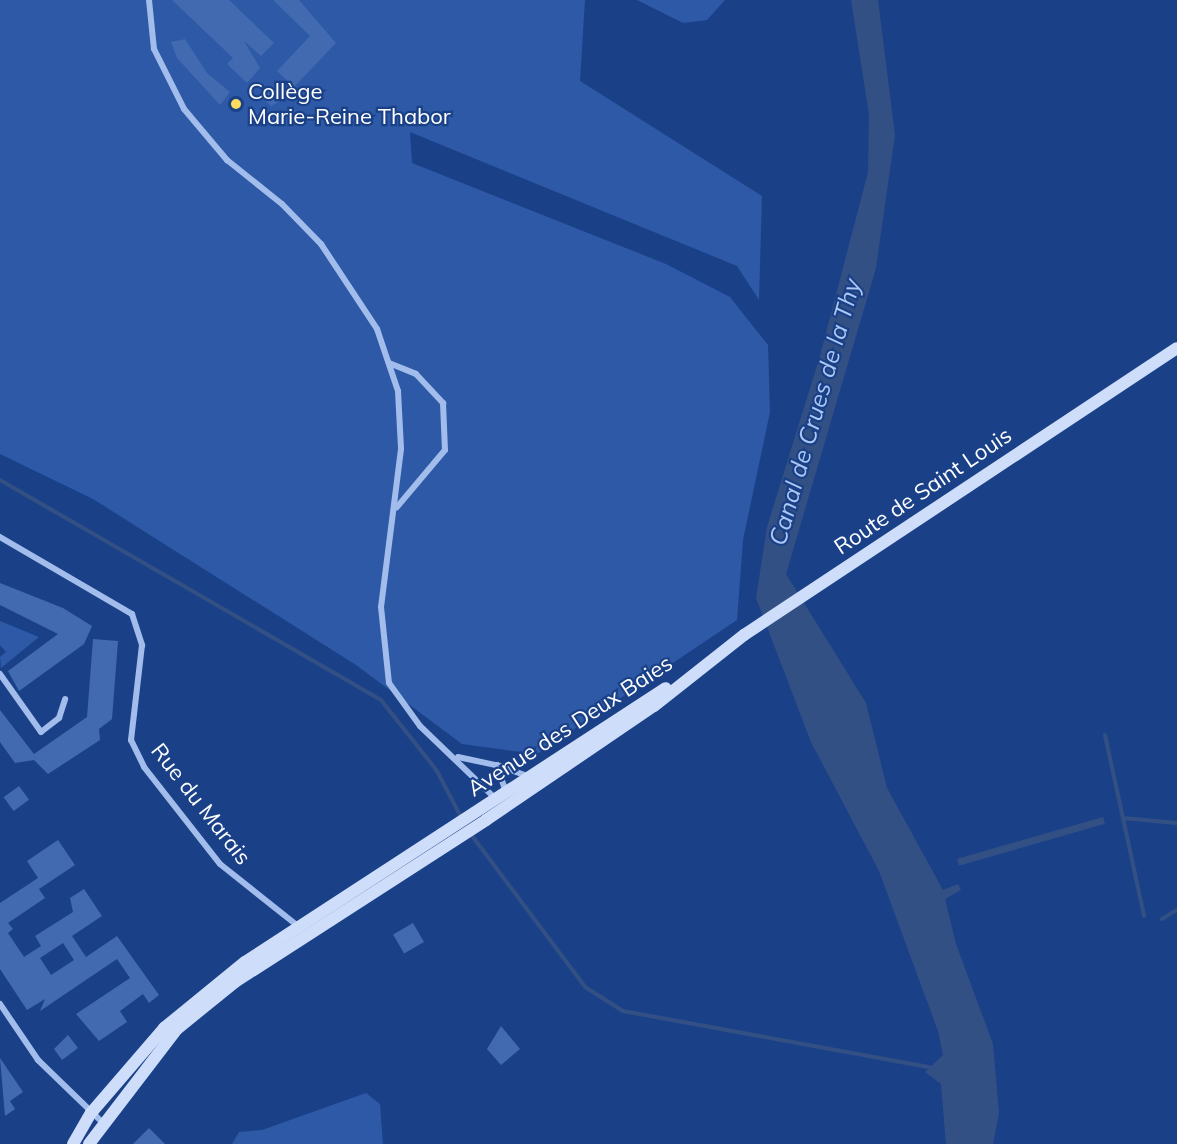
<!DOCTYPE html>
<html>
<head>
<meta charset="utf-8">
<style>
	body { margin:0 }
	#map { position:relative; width:1177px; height:1144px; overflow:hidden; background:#1a4188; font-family:Mulish,sans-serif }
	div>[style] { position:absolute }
	.green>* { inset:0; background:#2d59a6 }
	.water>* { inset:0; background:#335084; transform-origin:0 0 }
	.stream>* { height:4px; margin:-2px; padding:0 2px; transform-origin:2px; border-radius:2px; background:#335084 }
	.building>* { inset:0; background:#426ab1; transform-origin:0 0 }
	.minor>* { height:6px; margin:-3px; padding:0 3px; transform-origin:3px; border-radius:3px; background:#a2bdec }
	.secondary>* { height:12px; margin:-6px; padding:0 6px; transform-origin:6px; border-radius:6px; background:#ceddf9 }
	.dots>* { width:16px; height:16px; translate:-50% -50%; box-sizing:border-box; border:3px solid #1a4188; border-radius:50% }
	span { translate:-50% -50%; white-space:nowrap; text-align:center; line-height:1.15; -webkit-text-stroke:4.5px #1a4188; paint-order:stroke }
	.poi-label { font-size:22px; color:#fff }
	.left { translate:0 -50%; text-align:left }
	.street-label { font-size:22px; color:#fff }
	.water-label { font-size:24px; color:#adc8f4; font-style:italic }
</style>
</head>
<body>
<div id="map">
	<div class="green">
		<div style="clip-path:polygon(0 0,585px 0,580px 81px,762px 196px,759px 300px,737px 266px,410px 132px,412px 163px,666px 264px,730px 297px,768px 345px,770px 412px,743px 540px,737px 620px,537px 754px,462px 744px,356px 665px,93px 499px,0 454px)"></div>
		<div style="clip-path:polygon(637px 0,725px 0,707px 20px,683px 23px)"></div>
		<div style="clip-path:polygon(0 621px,39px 637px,1px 668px,0 657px,6px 652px,0 645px)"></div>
		<div style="clip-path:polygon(366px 1093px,380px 1104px,383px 1144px,232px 1144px,239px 1132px,262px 1130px)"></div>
	</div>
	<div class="water">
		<div style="clip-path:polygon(851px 0,878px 0,895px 135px,876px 268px,786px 574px,866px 703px,887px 788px,943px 890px,958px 884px,961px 890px,945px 899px,956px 944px,993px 1044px,999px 1113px,993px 1144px,946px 1144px,941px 1084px,925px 1072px,943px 1055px,938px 1031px,879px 871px,811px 742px,756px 598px,767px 527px,820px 356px,868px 172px,869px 114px)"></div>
		<div style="left:1103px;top:817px;width:7px;height:152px;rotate:74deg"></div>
	</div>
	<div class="stream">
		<div style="left:0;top:480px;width:440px;rotate:30deg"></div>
		<div style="left:381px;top:700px;width:90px;rotate:51.7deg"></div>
		<div style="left:437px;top:771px;width:54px;rotate:62.5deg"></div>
		<div style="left:1105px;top:735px;width:185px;rotate:77.8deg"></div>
		<div style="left:1123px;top:818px;width:54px;rotate:5.3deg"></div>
		<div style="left:470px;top:833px;width:192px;rotate:53.2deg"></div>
		<div style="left:585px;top:987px;width:45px;rotate:32.3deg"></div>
		<div style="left:623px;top:1011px;width:316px;rotate:10.4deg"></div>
		<div style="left:1162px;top:919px;width:17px;rotate:-31deg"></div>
	</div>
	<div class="building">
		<div style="clip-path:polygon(172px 0,229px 0,274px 43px,261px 56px,244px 41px,260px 68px,247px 83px,227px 64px,233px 58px)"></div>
		<div style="clip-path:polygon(273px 0,299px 0,336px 43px,294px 87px,277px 71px,310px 36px)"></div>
		<div style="clip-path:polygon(185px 39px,207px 73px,230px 92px,220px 105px,177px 58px,171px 42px)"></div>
		<div style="clip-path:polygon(273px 90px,280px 101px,271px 106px,261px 97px)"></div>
		<div style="clip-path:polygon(0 583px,63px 608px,92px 626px,84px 644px,19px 691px,8px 671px,58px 634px,0 605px)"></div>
		<div style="clip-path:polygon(93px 639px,118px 641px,112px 719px,99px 729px,100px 740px,48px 774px,34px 760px,15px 763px,0 742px,0 710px,34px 754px,87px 717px)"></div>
		<div style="left:19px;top:786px;width:17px;height:19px;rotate:54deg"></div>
		<div style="clip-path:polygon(evenodd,58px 840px,75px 865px,39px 889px,45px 898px,8px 923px,13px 929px,8px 933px,24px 957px,41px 946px,35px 936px,73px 912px,70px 898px,84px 889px,102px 916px,72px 936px,86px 957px,117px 936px,159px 995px,149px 1003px,143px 994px,120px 1011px,127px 1022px,99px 1041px,76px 1014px,130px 978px,117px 959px,40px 1011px,45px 999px,27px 1010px,0 969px,0 903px,38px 878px,27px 861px,58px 840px,63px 943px,74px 960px,51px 975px,40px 958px,63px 943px)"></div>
		<div style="left:413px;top:923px;width:22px;height:23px;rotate:60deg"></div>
		<div style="clip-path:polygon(501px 1026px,520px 1049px,501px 1065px,487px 1049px)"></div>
		<div style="clip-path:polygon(68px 1035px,78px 1048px,62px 1060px,54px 1049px)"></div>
		<div style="clip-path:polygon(0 1058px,23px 1092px,10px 1101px,15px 1109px,5px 1116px)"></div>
		<div style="clip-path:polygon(149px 1128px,165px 1144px,133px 1144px)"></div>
	</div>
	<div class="minor">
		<div style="left:149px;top:0;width:49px;rotate:84.2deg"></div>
		<div style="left:154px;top:49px;width:67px;rotate:63.4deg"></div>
		<div style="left:184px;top:109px;width:67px;rotate:49.9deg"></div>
		<div style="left:227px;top:160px;width:70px;rotate:38.7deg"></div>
		<div style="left:282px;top:204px;width:56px;rotate:45.7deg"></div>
		<div style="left:321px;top:244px;width:102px;rotate:56.6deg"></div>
		<div style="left:377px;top:329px;width:65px;rotate:71.3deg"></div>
		<div style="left:398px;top:391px;width:58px;rotate:87deg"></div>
		<div style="left:401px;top:449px;width:159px;rotate:97.2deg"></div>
		<div style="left:381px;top:607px;width:76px;rotate:84deg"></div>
		<div style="left:389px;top:683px;width:53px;rotate:54.2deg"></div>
		<div style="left:420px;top:726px;width:107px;rotate:43.9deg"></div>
		<div style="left:389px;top:363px;width:29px;rotate:22deg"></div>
		<div style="left:416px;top:374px;width:40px;rotate:47deg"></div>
		<div style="left:443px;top:403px;width:47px;rotate:87.6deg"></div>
		<div style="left:445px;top:450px;width:75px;rotate:130.1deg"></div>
		<div style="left:0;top:537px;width:153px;rotate:30.3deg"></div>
		<div style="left:132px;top:614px;width:33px;rotate:72deg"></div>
		<div style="left:142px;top:645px;width:96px;rotate:96.6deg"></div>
		<div style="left:131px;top:740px;width:30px;rotate:64deg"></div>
		<div style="left:144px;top:767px;width:123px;rotate:51.9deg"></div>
		<div style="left:220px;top:864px;width:100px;rotate:38.5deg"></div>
		<div style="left:0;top:674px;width:71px;rotate:54.7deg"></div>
		<div style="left:41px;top:732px;width:23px;rotate:-38deg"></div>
		<div style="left:59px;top:718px;width:20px;rotate:-72deg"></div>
		<div style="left:458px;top:757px;width:40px;rotate:12deg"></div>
		<div style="left:497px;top:765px;width:28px;rotate:72deg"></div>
		<div style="left:497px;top:765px;width:33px;rotate:20deg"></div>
		<div style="left:0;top:1004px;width:68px;rotate:55.8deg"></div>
		<div style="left:38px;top:1060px;width:89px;rotate:44.1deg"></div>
	</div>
	<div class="secondary">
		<div style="left:73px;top:1144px;width:36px;rotate:-60deg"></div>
		<div style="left:91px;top:1113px;width:112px;rotate:-49.3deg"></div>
		<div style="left:164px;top:1028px;width:104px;rotate:-39.2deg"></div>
		<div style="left:245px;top:962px;width:502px;rotate:-33.06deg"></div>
		<div style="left:89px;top:1144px;width:145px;rotate:-52.6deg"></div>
		<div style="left:177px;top:1029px;width:75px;rotate:-39deg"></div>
		<div style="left:235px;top:982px;width:299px;rotate:-32.8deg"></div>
		<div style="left:486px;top:820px;width:203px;rotate:-34.2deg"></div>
		<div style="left:654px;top:706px;width:115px;rotate:-38.3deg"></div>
		<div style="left:744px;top:635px;width:519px;rotate:-33.54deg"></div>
	</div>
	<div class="dots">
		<div style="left:236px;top:104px;background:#ffdd5e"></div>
	</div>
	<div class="poi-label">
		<span class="left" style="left:248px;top:104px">Collège<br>Marie-Reine Thabor</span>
	</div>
	<div class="street-label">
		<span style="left:923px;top:491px;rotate:-34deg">Route de Saint Louis</span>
		<span style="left:570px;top:726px;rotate:-33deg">Avenue des Deux Baies</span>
		<span style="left:201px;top:804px;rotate:52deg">Rue du Marais</span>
	</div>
	<div class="water-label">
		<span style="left:815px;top:412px;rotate:-74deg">Canal de Crues de la Thy</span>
	</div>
</div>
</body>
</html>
